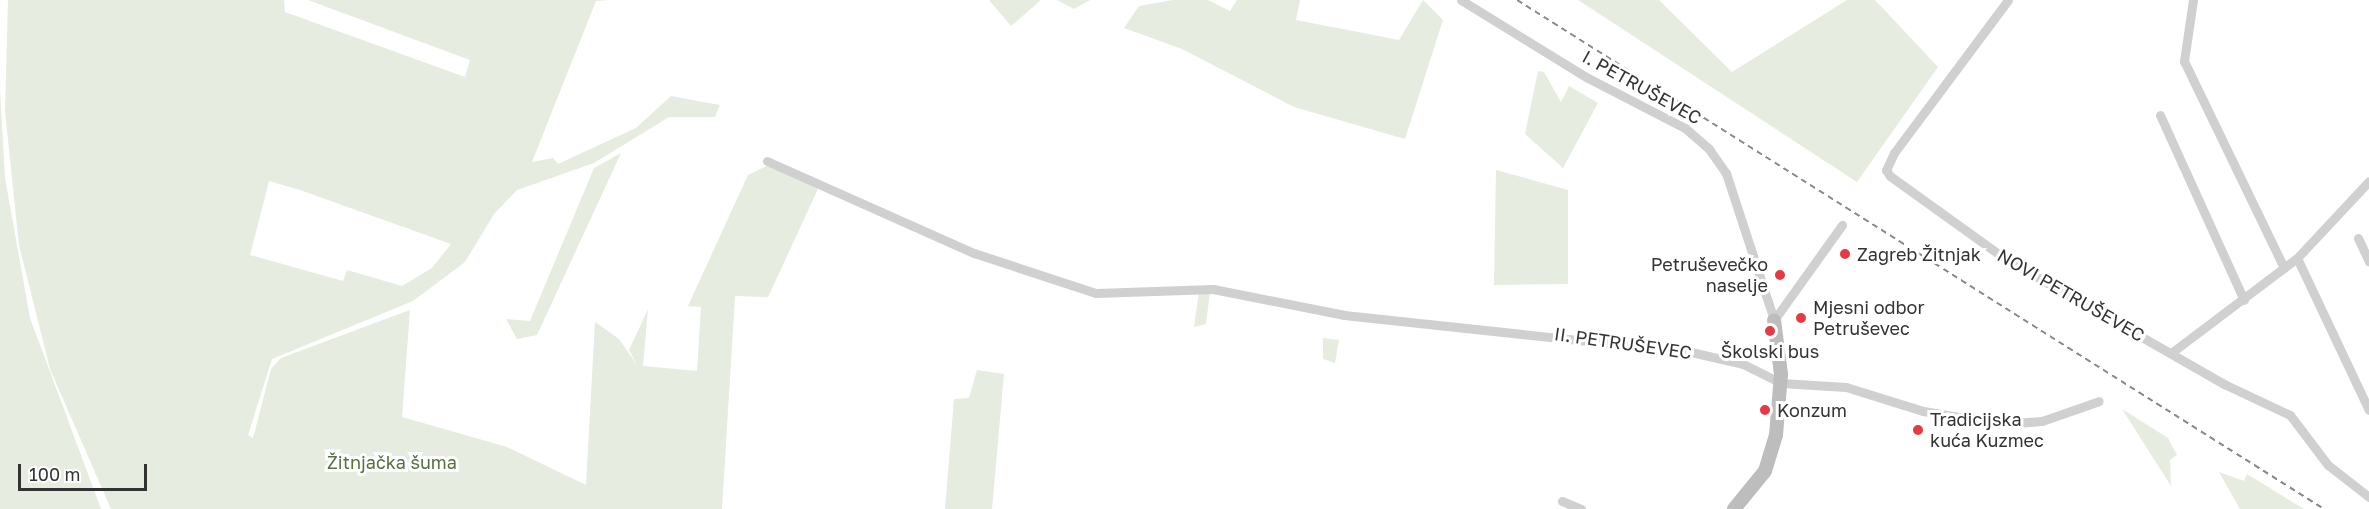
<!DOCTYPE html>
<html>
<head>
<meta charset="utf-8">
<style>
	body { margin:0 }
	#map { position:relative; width:2369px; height:509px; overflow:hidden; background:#fff; font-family:"Golos Text",sans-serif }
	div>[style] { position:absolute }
	.green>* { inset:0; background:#e6ecdf }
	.street>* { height:9px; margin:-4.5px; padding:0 4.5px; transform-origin:4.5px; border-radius:4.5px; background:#d0d0d0 }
	.secondary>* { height:14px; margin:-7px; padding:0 7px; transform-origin:7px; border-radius:7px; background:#bdbdbd }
	.rail>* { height:2px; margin-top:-1px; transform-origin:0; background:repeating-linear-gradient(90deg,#888 0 6px,transparent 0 10.5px) }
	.dots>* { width:16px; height:16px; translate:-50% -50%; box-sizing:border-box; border:3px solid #fff; border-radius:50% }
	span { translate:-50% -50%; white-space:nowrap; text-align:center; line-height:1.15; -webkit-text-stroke:6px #fff; paint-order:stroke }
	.street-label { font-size:18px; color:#333 }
	.poi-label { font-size:18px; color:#333 }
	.left { translate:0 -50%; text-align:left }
	.right { translate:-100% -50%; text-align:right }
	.park-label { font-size:18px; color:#56703f }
	.scale { position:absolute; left:18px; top:464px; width:129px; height:27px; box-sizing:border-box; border:3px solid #333; border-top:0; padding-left:8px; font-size:18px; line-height:21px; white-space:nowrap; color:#333; -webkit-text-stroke:4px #fff; paint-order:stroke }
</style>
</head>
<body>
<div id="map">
	<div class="green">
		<div style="clip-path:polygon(evenodd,8px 0,284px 0,285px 12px,465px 77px,470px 60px,308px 0,609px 0,596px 1px,532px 162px,553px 158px,558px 164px,636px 128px,671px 96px,720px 105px,715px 117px,669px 117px,594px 163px,517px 190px,494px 214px,465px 262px,413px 301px,272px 359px,248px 435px,253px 438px,271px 369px,281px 358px,410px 310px,402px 417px,507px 447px,586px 485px,595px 322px,619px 339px,637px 365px,629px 350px,648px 309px,643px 366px,697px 371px,701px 307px,688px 306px,748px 175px,771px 164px,818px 189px,768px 297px,735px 296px,722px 509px,111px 509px,50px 369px,19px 245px,5px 111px,8px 0,269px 181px,300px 190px,451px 244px,432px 268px,402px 286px,347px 270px,343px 281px,250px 255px,269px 181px)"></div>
		<div style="clip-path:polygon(989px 0,1041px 0,1011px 26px)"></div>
		<div style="clip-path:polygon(1057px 0,1090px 0,1074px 9px)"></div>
		<div style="clip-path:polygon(1173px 0,1208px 0,1230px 11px,1237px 0,1300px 0,1296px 20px,1399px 40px,1423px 0,1443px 20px,1405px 139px,1294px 107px,1182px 49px,1124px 28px,1139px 6px)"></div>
		<div style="clip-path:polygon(1578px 0,1659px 0,1732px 72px,1847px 0,1875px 0,1938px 67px,1857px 182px)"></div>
		<div style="clip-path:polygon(1538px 71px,1544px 72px,1561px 102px,1569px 86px,1598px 103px,1563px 168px,1525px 134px)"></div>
		<div style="clip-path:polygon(0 88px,5px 178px,30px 318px,101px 509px,0 509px)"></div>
		<div style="clip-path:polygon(621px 153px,537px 335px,517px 339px,506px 319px,530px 321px,594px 168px)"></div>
		<div style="clip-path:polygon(1496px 170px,1568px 190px,1568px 284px,1494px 285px)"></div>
		<div style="clip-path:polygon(1199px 291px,1210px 292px,1206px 324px,1194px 327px)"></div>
		<div style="clip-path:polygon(1323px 338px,1339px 340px,1335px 363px,1323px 359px)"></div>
		<div style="clip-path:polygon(977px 370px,1004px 374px,992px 509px,945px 509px,954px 399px,969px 398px)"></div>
		<div style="clip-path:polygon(2122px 409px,2168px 438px,2177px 455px,2170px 460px,2171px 486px)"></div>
		<div style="clip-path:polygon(2219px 472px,2244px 481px,2247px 474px,2304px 509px,2240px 509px)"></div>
	</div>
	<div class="street">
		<div style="left:1461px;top:0;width:149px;rotate:31.6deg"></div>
		<div style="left:1588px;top:78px;width:109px;rotate:27.3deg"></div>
		<div style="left:1685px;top:128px;width:32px;rotate:41deg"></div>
		<div style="left:1709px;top:149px;width:29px;rotate:55deg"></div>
		<div style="left:1726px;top:173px;width:155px;rotate:71.9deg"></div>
		<div style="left:2008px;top:0;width:191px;rotate:126.7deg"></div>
		<div style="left:1894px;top:153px;width:19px;rotate:115deg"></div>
		<div style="left:1886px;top:170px;width:7px;rotate:56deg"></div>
		<div style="left:1890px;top:176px;width:140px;rotate:35.7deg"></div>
		<div style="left:2004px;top:258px;width:254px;rotate:29.8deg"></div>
		<div style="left:2224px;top:384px;width:73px;rotate:25.2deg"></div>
		<div style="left:2290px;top:415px;width:63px;rotate:52.8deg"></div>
		<div style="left:2328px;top:465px;width:52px;rotate:38deg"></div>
		<div style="left:2193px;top:0;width:62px;rotate:98.4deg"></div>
		<div style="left:2184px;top:61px;width:230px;rotate:64.2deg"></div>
		<div style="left:2160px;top:115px;width:203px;rotate:65.6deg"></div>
		<div style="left:767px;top:161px;width:227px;rotate:24deg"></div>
		<div style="left:974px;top:253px;width:128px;rotate:18.2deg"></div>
		<div style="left:1096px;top:293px;width:117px;rotate:-2deg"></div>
		<div style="left:1213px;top:289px;width:134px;rotate:11.2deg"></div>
		<div style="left:1344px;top:315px;width:349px;rotate:6.1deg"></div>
		<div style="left:1691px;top:352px;width:53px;rotate:13deg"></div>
		<div style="left:1743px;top:364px;width:42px;rotate:26.6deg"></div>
		<div style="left:1781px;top:383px;width:65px;rotate:3.5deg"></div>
		<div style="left:1846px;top:387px;width:81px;rotate:17.3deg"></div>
		<div style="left:1923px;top:411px;width:79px;rotate:9.5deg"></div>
		<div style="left:2001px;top:424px;width:41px;rotate:-4.2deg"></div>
		<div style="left:2042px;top:421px;width:60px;rotate:-19.3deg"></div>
		<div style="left:2358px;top:238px;width:26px;rotate:65deg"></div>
		<div style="left:2297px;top:258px;width:168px;rotate:64.7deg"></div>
		<div style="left:1774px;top:320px;width:117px;rotate:-54.4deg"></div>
		<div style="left:2171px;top:353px;width:158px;rotate:-37deg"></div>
		<div style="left:2297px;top:258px;width:105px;rotate:-46.9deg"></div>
		<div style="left:1562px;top:501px;width:21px;rotate:23deg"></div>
	</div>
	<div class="secondary">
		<div style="left:1734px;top:509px;width:49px;rotate:-50.8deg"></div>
		<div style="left:1765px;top:471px;width:38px;rotate:-73deg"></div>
		<div style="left:1776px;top:435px;width:61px;rotate:-85.3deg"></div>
		<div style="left:1781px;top:374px;width:54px;rotate:-97.4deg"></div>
	</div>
	<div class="rail">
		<div style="left:1517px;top:0;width:954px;rotate:32.24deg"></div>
	</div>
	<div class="dots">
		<div style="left:1845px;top:254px;background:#e63946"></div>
		<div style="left:1780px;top:275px;background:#e63946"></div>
		<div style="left:1801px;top:318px;background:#e63946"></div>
		<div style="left:1770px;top:331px;background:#e63946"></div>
		<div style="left:1765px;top:410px;background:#e63946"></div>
		<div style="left:1918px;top:430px;background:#e63946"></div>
	</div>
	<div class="street-label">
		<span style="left:1642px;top:87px;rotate:29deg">I. PETRUŠEVEC</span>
		<span style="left:2071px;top:295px;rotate:30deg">NOVI PETRUŠEVEC</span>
		<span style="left:1623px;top:343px;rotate:8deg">II. PETRUŠEVEC</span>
	</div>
	<div class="poi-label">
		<span class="left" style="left:1857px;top:254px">Zagreb Žitnjak</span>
		<span class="right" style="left:1768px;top:275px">Petruševečko<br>naselje</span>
		<span class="left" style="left:1813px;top:318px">Mjesni odbor<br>Petruševec</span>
		<span style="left:1770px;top:351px">Školski bus</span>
		<span class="left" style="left:1777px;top:410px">Konzum</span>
		<span class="left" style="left:1930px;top:430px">Tradicijska<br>kuća Kuzmec</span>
	</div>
	<div class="park-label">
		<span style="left:392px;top:462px">Žitnjačka šuma</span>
	</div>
	<div class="scale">100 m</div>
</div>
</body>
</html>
